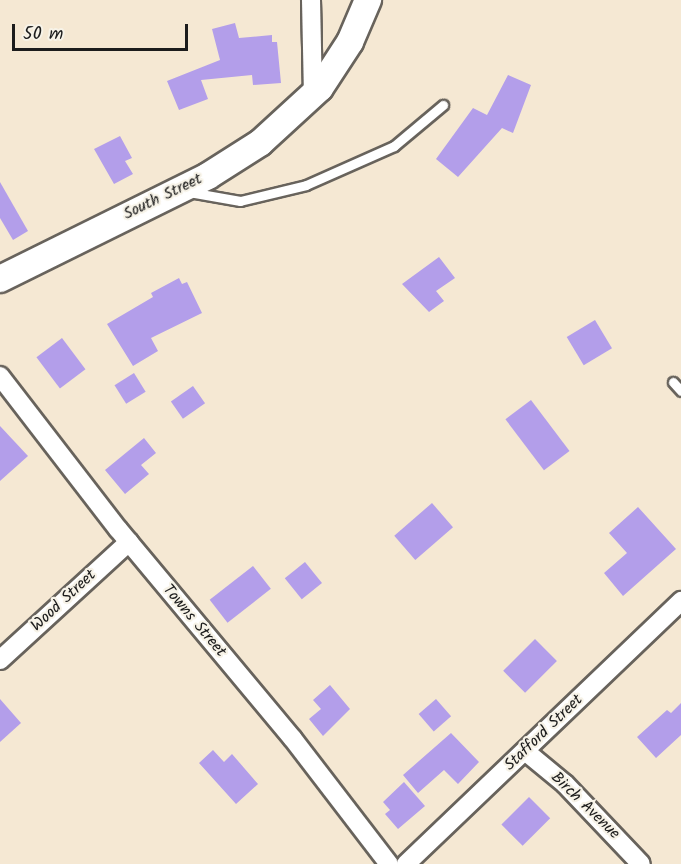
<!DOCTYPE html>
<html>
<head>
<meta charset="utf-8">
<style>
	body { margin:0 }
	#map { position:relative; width:681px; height:864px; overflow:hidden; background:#f5e8d3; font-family:Kalam,sans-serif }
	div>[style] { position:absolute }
	.building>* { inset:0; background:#b39eea; transform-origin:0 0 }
	.roads { filter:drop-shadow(2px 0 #68635c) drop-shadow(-2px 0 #68635c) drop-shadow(0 2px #68635c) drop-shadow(0 -2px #68635c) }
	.lane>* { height:9px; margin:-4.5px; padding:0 4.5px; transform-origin:4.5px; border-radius:4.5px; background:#fff }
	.street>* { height:18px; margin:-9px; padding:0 9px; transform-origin:9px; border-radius:9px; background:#fff }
	.secondary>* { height:26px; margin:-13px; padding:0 13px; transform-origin:13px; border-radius:13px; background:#fff }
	span { translate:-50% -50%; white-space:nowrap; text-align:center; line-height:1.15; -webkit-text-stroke:4.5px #f7f3e8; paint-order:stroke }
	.street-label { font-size:16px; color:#1c1c1c }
	.scale { position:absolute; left:12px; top:24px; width:176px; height:27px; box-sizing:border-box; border:3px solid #1c1c1c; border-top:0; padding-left:8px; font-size:18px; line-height:21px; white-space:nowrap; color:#1c1c1c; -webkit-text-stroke:4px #f7f3e8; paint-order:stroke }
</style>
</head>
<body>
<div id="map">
	<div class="building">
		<div style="clip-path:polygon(235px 23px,239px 38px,272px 35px,272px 42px,277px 42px,281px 83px,253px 85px,252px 75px,201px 80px,208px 99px,179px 110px,167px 81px,220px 60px,212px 29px)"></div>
		<div style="clip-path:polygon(508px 75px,531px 85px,513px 133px,502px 128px,458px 177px,436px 159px,473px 108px,487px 115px)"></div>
		<div style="clip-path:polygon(120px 136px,132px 158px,125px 161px,133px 174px,114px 184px,94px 149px)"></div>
		<div style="clip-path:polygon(0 182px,28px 231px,13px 240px,0 218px)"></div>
		<div style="clip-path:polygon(439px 257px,455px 278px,436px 291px,444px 301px,429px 312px,402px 284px)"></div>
		<div style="clip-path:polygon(179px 278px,182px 284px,187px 282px,202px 313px,151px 338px,158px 351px,133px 366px,107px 324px,153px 297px,151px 293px)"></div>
		<div style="left:595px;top:320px;width:33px;height:33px;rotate:59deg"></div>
		<div style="left:62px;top:338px;width:39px;height:32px;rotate:53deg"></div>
		<div style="left:134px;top:373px;width:22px;height:23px;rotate:58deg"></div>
		<div style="left:193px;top:386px;width:21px;height:27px;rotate:55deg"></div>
		<div style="left:531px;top:400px;width:64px;height:32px;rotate:53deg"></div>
		<div style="clip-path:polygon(0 426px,28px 456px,0 481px)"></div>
		<div style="clip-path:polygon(144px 438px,156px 453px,141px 465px,149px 474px,125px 494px,105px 470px)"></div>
		<div style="left:432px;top:503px;width:32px;height:50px;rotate:49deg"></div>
		<div style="clip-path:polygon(638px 507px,676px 549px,623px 596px,604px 573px,627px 553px,609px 533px)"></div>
		<div style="left:305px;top:562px;width:27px;height:26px;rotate:51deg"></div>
		<div style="left:253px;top:566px;width:29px;height:55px;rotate:52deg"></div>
		<div style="left:535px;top:639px;width:31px;height:45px;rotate:45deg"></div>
		<div style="clip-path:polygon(330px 685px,350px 709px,323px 736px,309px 719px,321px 709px,313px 700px)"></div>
		<div style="clip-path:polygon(0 699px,21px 723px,0 742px)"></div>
		<div style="left:436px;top:699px;width:23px;height:23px;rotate:49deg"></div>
		<div style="clip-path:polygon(681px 703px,681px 735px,656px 758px,637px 737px,667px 710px,671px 713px)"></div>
		<div style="clip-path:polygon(451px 733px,479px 762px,458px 784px,444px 770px,418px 793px,403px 775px)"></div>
		<div style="clip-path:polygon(213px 750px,224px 762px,232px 754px,258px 784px,236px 804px,199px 763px)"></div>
		<div style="clip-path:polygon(404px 782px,425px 806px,398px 829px,385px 814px,390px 810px,383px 802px)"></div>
		<div style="left:529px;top:797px;width:30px;height:39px;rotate:45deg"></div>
	</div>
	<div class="roads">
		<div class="lane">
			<div style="left:189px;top:192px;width:52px;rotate:10deg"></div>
			<div style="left:240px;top:201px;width:68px;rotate:-13.6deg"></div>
			<div style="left:306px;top:185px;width:96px;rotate:-23.9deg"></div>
			<div style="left:394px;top:146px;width:64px;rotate:-39.9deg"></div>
			<div style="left:673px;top:382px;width:12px;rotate:48deg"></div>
		</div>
		<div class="street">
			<div style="left:311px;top:0;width:95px;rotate:88.8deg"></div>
			<div style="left:0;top:376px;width:193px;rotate:52.4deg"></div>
			<div style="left:118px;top:529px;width:273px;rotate:50.2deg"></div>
			<div style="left:293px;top:739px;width:158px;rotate:52.5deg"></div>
			<div style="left:0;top:660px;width:175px;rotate:-42.5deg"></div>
			<div style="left:525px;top:751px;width:52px;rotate:39.5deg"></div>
			<div style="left:565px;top:784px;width:110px;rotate:46.5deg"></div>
			<div style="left:406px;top:864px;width:381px;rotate:-43.7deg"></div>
		</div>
		<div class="secondary">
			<div style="left:0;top:279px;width:232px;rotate:-26.3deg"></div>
			<div style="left:208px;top:176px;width:62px;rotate:-32.4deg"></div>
			<div style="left:260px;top:143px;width:81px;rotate:-42.5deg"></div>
			<div style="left:320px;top:88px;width:55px;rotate:-56.9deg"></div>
			<div style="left:350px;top:42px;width:46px;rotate:-66.8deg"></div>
		</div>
	</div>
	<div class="street-label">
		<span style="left:163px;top:197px;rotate:-26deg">South Street</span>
		<span style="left:64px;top:601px;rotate:-43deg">Wood Street</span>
		<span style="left:194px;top:621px;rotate:50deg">Towns Street</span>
		<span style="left:544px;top:733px;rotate:-44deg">Stafford Street</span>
		<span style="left:585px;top:806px;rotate:44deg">Birch Avenue</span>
	</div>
	<div class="scale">50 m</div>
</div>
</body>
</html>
